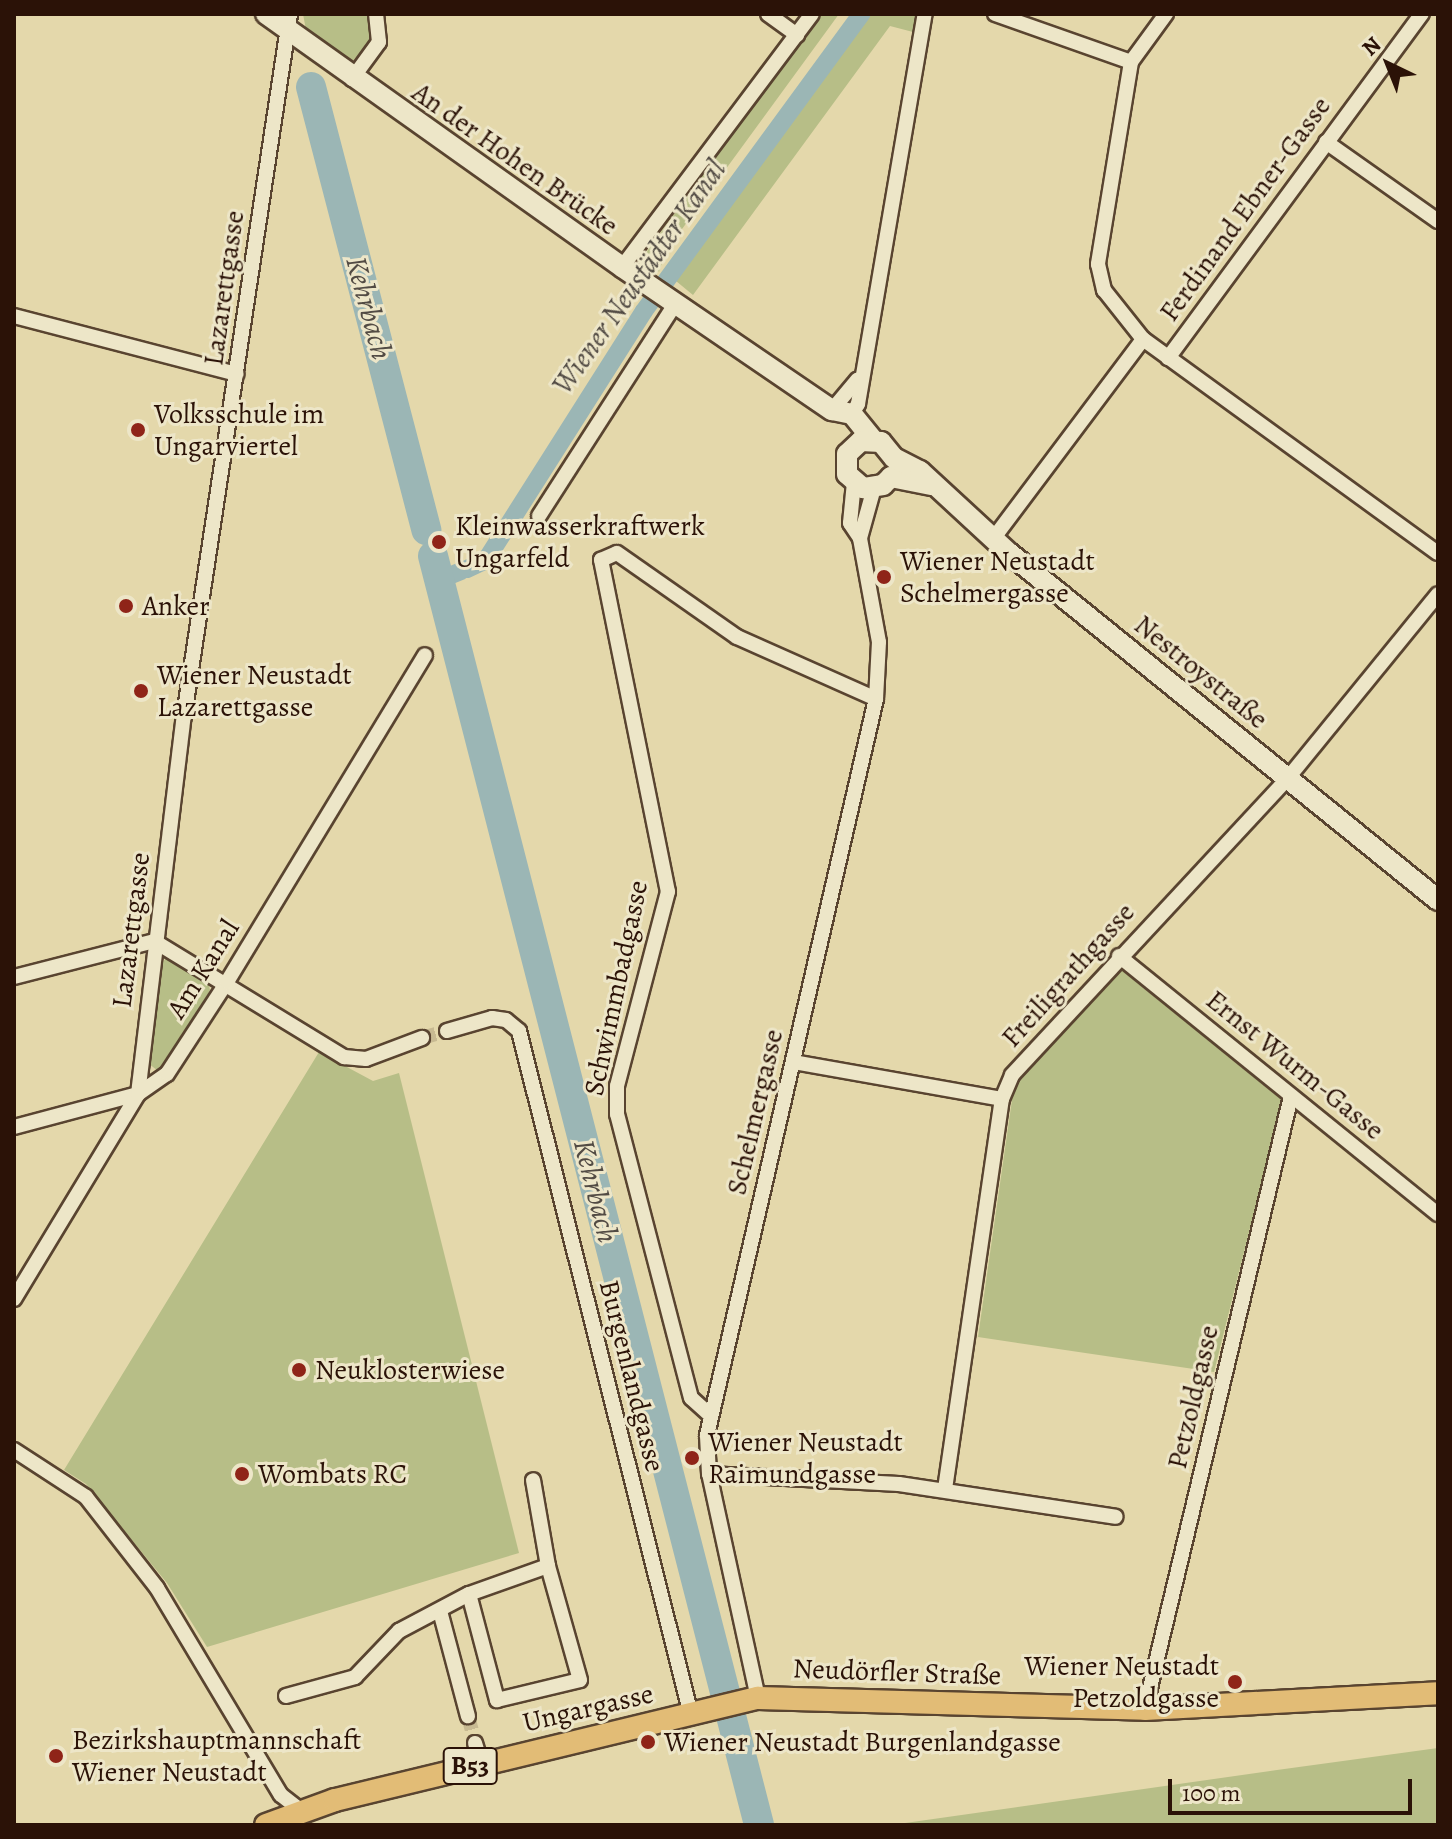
<!DOCTYPE html>
<html>
<head>
<meta charset="utf-8">
<style>
	body { margin:0 }
	#map { position:relative; width:1452px; height:1839px; overflow:hidden; background:#e4d8ab; font-family:Alegreya,serif }
	div>[style] { position:absolute }
	.green>* { inset:0; background:#b7be87 }
	.canal>* { height:18px; margin:-9px; padding:0 9px; transform-origin:9px; border-radius:9px; background:#9bb6b5 }
	.river>* { height:30px; margin:-15px; padding:0 15px; transform-origin:15px; border-radius:15px; background:#9bb6b5 }
	.street-tunnel>* { height:14px; margin-top:-7px; transform-origin:0; background:repeating-linear-gradient(90deg,#c8ba92 0 14px,transparent 0 21px) }
	.roads { filter:drop-shadow(2px 0 #594430) drop-shadow(-2px 0 #594430) drop-shadow(0 2px #594430) drop-shadow(0 -2px #594430) }
	.street>* { height:14px; margin:-7px; padding:0 7px; transform-origin:7px; border-radius:7px; background:#ede6c8 }
	.secondary>* { height:20px; margin:-10px; padding:0 10px; transform-origin:10px; border-radius:10px; background:#ede6c8 }
	.primary>* { height:22px; margin:-11px; padding:0 11px; transform-origin:11px; border-radius:11px; background:#e2bc76 }
	.dots>* { width:22px; height:22px; translate:-50% -50%; box-sizing:border-box; border:4px solid #ede6c8; border-radius:50% }
	span { translate:-50% -50%; white-space:nowrap; text-align:center; line-height:1.15; -webkit-text-stroke:6px #ede6c8; paint-order:stroke }
	.shield-label span { padding:2px 6px; background:#ede6c8; border:2px solid; border-radius:6px; -webkit-text-stroke-width:0 }
	.shield-label { font-size:26px; color:#2b1207; font-weight:700 }
	.street-label { font-size:28px; color:#2b1207 }
	.poi-label { font-size:28px; color:#2b1207 }
	.left { translate:0 -50%; text-align:left }
	.right { translate:-100% -50%; text-align:right }
	.water-label { font-size:30px; color:#524b44; font-style:italic }
	.frame { position:absolute; inset:0; border:16px solid #2b1207; pointer-events:none }
	.north { position:absolute; left:1348px; top:24px; width:80px; height:80px; -webkit-text-stroke:6px #ede6c8; paint-order:stroke; rotate:317deg; font-size:22px; font-weight:700; line-height:32px; text-align:center; color:#2b1207 }
	.north::after { content:''; display:block; margin:auto; width:28px; height:36px; background:#2b1207; clip-path:polygon(50% 0,100% 100%,50% 72%,0 100%) }
	.scale { position:absolute; left:1168px; top:1779px; width:244px; height:36px; box-sizing:border-box; border:4px solid #2b1207; border-top:0; padding-left:10px; font-size:24px; line-height:28px; white-space:nowrap; color:#2b1207; -webkit-text-stroke:6px #ede6c8; paint-order:stroke }
</style>
</head>
<body>
<div id="map">
	<div class="green">
		<div style="clip-path:polygon(303px 14px,368px 14px,371px 40px,350px 64px,306px 30px)"></div>
		<div style="clip-path:polygon(821px 14px,839px 14px,666px 251px,659px 272px,645px 254px)"></div>
		<div style="clip-path:polygon(871px 14px,916px 14px,913px 32px,890px 26px,693px 295px,676px 281px)"></div>
		<div style="clip-path:polygon(168px 956px,207px 978px,210px 990px,182px 1041px,158px 1071px,148px 1063px,161px 964px)"></div>
		<div style="clip-path:polygon(1120px 969px,1282px 1100px,1214px 1372px,978px 1337px,1014px 1086px)"></div>
		<div style="clip-path:polygon(319px 1052px,373px 1081px,399px 1073px,519px 1553px,207px 1647px,167px 1583px,86px 1484px,64px 1470px)"></div>
		<div style="clip-path:polygon(1438px 1748px,1438px 1825px,891px 1825px,1277px 1770px)"></div>
	</div>
	<div class="canal">
		<div style="left:467px;top:569px;width:21px;rotate:-25deg"></div>
		<div style="left:486px;top:560px;width:295px;rotate:-57.6deg"></div>
		<div style="left:644px;top:311px;width:368px;rotate:-53.8deg"></div>
		<div style="left:439px;top:580px;width:24px;rotate:-22deg"></div>
	</div>
	<div class="river">
		<div style="left:311px;top:87px;width:458px;rotate:75.4deg"></div>
		<div style="left:433px;top:556px;width:1310px;rotate:75.59deg"></div>
	</div>
	<div class="street-tunnel">
		<div style="left:422px;top:1038px;width:26px;rotate:-16deg"></div>
		<div style="left:468px;top:1716px;width:28px;rotate:75deg"></div>
	</div>
	<div class="roads">
		<div class="street">
			<div style="left:768px;top:14px;width:36px;rotate:36deg"></div>
			<div style="left:995px;top:14px;width:144px;rotate:19.4deg"></div>
			<div style="left:1166px;top:14px;width:59px;rotate:126.1deg"></div>
			<div style="left:1131px;top:62px;width:205px;rotate:99.3deg"></div>
			<div style="left:1098px;top:264px;width:27px;rotate:77deg"></div>
			<div style="left:1104px;top:290px;width:63px;rotate:51.5deg"></div>
			<div style="left:1143px;top:339px;width:364px;rotate:36deg"></div>
			<div style="left:352px;top:79px;width:46px;rotate:-53.9deg"></div>
			<div style="left:379px;top:42px;width:28px;rotate:-96deg"></div>
			<div style="left:1326px;top:142px;width:137px;rotate:35.2deg"></div>
			<div style="left:622px;top:267px;width:316px;rotate:-53.1deg"></div>
			<div style="left:14px;top:316px;width:230px;rotate:14.6deg"></div>
			<div style="left:1168px;top:358px;width:428px;rotate:-53.6deg"></div>
			<div style="left:832px;top:410px;width:40px;rotate:-50deg"></div>
			<div style="left:852px;top:414px;width:12px;rotate:-59deg"></div>
			<div style="left:858px;top:404px;width:396px;rotate:-80.3deg"></div>
			<div style="left:539px;top:516px;width:253px;rotate:-57.3deg"></div>
			<div style="left:860px;top:538px;width:52px;rotate:-74.4deg"></div>
			<div style="left:993px;top:539px;width:250px;rotate:-53.1deg"></div>
			<div style="left:1119px;top:956px;width:410px;rotate:39deg"></div>
			<div style="left:14px;top:977px;width:145px;rotate:-14.4deg"></div>
			<div style="left:154px;top:941px;width:223px;rotate:31.4deg"></div>
			<div style="left:344px;top:1057px;width:22px;rotate:5deg"></div>
			<div style="left:366px;top:1059px;width:60px;rotate:-20.6deg"></div>
			<div style="left:447px;top:1031px;width:47px;rotate:-16.1deg"></div>
			<div style="left:492px;top:1018px;width:14px;rotate:8deg"></div>
			<div style="left:506px;top:1020px;width:17px;rotate:40deg"></div>
			<div style="left:519px;top:1031px;width:705px;rotate:75.88deg"></div>
			<div style="left:794px;top:1062px;width:211px;rotate:10.1deg"></div>
			<div style="left:138px;top:1094px;width:381px;rotate:-83.1deg"></div>
			<div style="left:184px;top:716px;width:710px;rotate:-81.41deg"></div>
			<div style="left:14px;top:1127px;width:128px;rotate:-14.9deg"></div>
			<div style="left:14px;top:1299px;width:240px;rotate:-58.8deg"></div>
			<div style="left:138px;top:1094px;width:35px;rotate:-35deg"></div>
			<div style="left:167px;top:1074px;width:110px;rotate:-56.9deg"></div>
			<div style="left:227px;top:982px;width:382px;rotate:-58.8deg"></div>
			<div style="left:710px;top:1415px;width:25px;rotate:-138deg"></div>
			<div style="left:691px;top:1398px;width:293px;rotate:-104.6deg"></div>
			<div style="left:617px;top:1114px;width:28px;rotate:-90deg"></div>
			<div style="left:617px;top:1086px;width:201px;rotate:-75.3deg"></div>
			<div style="left:668px;top:892px;width:339px;rotate:-101.4deg"></div>
			<div style="left:601px;top:560px;width:17px;rotate:-24deg"></div>
			<div style="left:617px;top:553px;width:146px;rotate:35deg"></div>
			<div style="left:737px;top:637px;width:152px;rotate:24deg"></div>
			<div style="left:14px;top:1450px;width:86px;rotate:33.1deg"></div>
			<div style="left:86px;top:1497px;width:115px;rotate:52deg"></div>
			<div style="left:157px;top:1588px;width:241px;rotate:59.1deg"></div>
			<div style="left:281px;top:1795px;width:24px;rotate:38deg"></div>
			<div style="left:709px;top:1474px;width:190px;rotate:3deg"></div>
			<div style="left:899px;top:1484px;width:219px;rotate:8.6deg"></div>
			<div style="left:945px;top:1489px;width:394px;rotate:-81.7deg"></div>
			<div style="left:1002px;top:1099px;width:26px;rotate:-67deg"></div>
			<div style="left:1012px;top:1075px;width:405px;rotate:-47.1deg"></div>
			<div style="left:1288px;top:778px;width:237px;rotate:-50.8deg"></div>
			<div style="left:469px;top:1594px;width:110px;rotate:75.2deg"></div>
			<div style="left:497px;top:1700px;width:85px;rotate:-13.5deg"></div>
			<div style="left:580px;top:1680px;width:118px;rotate:-105.7deg"></div>
			<div style="left:548px;top:1566px;width:87px;rotate:-99.9deg"></div>
			<div style="left:440px;top:1611px;width:109px;rotate:75.1deg"></div>
			<div style="left:286px;top:1696px;width:72px;rotate:-15.4deg"></div>
			<div style="left:355px;top:1677px;width:64px;rotate:-46.3deg"></div>
			<div style="left:399px;top:1631px;width:79px;rotate:-27.9deg"></div>
			<div style="left:469px;top:1594px;width:84px;rotate:-19.5deg"></div>
			<div style="left:758px;top:1698px;width:229px;rotate:-102.3deg"></div>
			<div style="left:709px;top:1474px;width:39px;rotate:-93deg"></div>
			<div style="left:707px;top:1435px;width:755px;rotate:-77.07deg"></div>
			<div style="left:876px;top:699px;width:57px;rotate:-87deg"></div>
			<div style="left:879px;top:642px;width:106px;rotate:-100.4deg"></div>
			<div style="left:860px;top:538px;width:18px;rotate:-124deg"></div>
			<div style="left:850px;top:523px;width:41px;rotate:-84.4deg"></div>
			<div style="left:1145px;top:1709px;width:630px;rotate:-76.6deg"></div>
			<div style="left:475px;top:1743px;width:21px;rotate:73deg"></div>
		</div>
		<div class="secondary">
			<div style="left:266px;top:14px;width:437px;rotate:35.4deg"></div>
			<div style="left:622px;top:267px;width:254px;rotate:34.3deg"></div>
			<div style="left:832px;top:410px;width:20px;rotate:11deg"></div>
			<div style="left:852px;top:414px;width:32px;rotate:51deg"></div>
			<div style="left:931px;top:485px;width:41px;rotate:-168.7deg"></div>
			<div style="left:891px;top:477px;width:11px;rotate:135deg"></div>
			<div style="left:883px;top:485px;width:20px;rotate:171deg"></div>
			<div style="left:863px;top:488px;width:21px;rotate:-139deg"></div>
			<div style="left:847px;top:474px;width:20px;rotate:-90deg"></div>
			<div style="left:847px;top:454px;width:19px;rotate:-43deg"></div>
			<div style="left:861px;top:441px;width:20px;rotate:3deg"></div>
			<div style="left:881px;top:442px;width:21px;rotate:51deg"></div>
			<div style="left:894px;top:458px;width:29px;rotate:27deg"></div>
			<div style="left:920px;top:471px;width:121px;rotate:42.7deg"></div>
			<div style="left:1009px;top:553px;width:552px;rotate:38.97deg"></div>
		</div>
		<div class="primary">
			<div style="left:266px;top:1825px;width:73px;rotate:-19.9deg"></div>
			<div style="left:335px;top:1800px;width:435px;rotate:-13.6deg"></div>
			<div style="left:758px;top:1698px;width:387px;rotate:1.6deg"></div>
			<div style="left:1145px;top:1709px;width:293px;rotate:-3.1deg"></div>
		</div>
	</div>
	<div class="dots">
		<div style="left:138px;top:430px;background:#8f2418"></div>
		<div style="left:439px;top:542px;background:#8f2418"></div>
		<div style="left:884px;top:577px;background:#8f2418"></div>
		<div style="left:126px;top:606px;background:#8f2418"></div>
		<div style="left:141px;top:691px;background:#8f2418"></div>
		<div style="left:299px;top:1370px;background:#8f2418"></div>
		<div style="left:692px;top:1458px;background:#8f2418"></div>
		<div style="left:242px;top:1474px;background:#8f2418"></div>
		<div style="left:1235px;top:1682px;background:#8f2418"></div>
		<div style="left:648px;top:1742px;background:#8f2418"></div>
		<div style="left:56px;top:1756px;background:#8f2418"></div>
	</div>
	<div class="shield-label">
		<span style="left:470px;top:1766px">B53</span>
	</div>
	<div class="street-label">
		<span style="left:515px;top:159px;rotate:35deg">An der Hohen Brücke</span>
		<span style="left:1245px;top:209px;rotate:-54deg">Ferdinand Ebner-Gasse</span>
		<span style="left:224px;top:288px;rotate:-82deg">Lazarettgasse</span>
		<span style="left:1201px;top:672px;rotate:39deg">Nestroystraße</span>
		<span style="left:131px;top:930px;rotate:-83deg">Lazarettgasse</span>
		<span style="left:203px;top:969px;rotate:-58deg">Am Kanal</span>
		<span style="left:1068px;top:975px;rotate:-48deg">Freiligrathgasse</span>
		<span style="left:616px;top:988px;rotate:-78deg">Schwimmbadgasse</span>
		<span style="left:1295px;top:1065px;rotate:39deg">Ernst Wurm-Gasse</span>
		<span style="left:755px;top:1112px;rotate:-77deg">Schelmergasse</span>
		<span style="left:632px;top:1376px;rotate:76deg">Burgenlandgasse</span>
		<span style="left:1193px;top:1397px;rotate:-77deg">Petzoldgasse</span>
		<span style="left:897px;top:1672px;rotate:2deg">Neudörfler Straße</span>
		<span style="left:588px;top:1708px;rotate:-13deg">Ungargasse</span>
	</div>
	<div class="poi-label">
		<span class="left" style="left:154px;top:430px">Volksschule im<br>Ungarviertel</span>
		<span class="left" style="left:455px;top:542px">Kleinwasserkraftwerk<br>Ungarfeld</span>
		<span class="left" style="left:900px;top:577px">Wiener Neustadt<br>Schelmergasse</span>
		<span class="left" style="left:142px;top:606px">Anker</span>
		<span class="left" style="left:157px;top:691px">Wiener Neustadt<br>Lazarettgasse</span>
		<span class="left" style="left:315px;top:1370px">Neuklosterwiese</span>
		<span class="left" style="left:708px;top:1458px">Wiener Neustadt<br>Raimundgasse</span>
		<span class="left" style="left:258px;top:1474px">Wombats RC</span>
		<span class="right" style="left:1219px;top:1682px">Wiener Neustadt<br>Petzoldgasse</span>
		<span class="left" style="left:72px;top:1756px">Bezirkshauptmannschaft<br>Wiener Neustadt</span>
		<span class="left" style="left:664px;top:1742px">Wiener Neustadt Burgenlandgasse</span>
	</div>
	<div class="water-label">
		<span style="left:639px;top:277px;rotate:-55deg">Wiener Neustädter Kanal</span>
		<span style="left:369px;top:308px;rotate:75deg">Kehrbach</span>
		<span style="left:596px;top:1191px;rotate:76deg">Kehrbach</span>
	</div>
	<div class="frame"></div>
	<div class="north">N</div>
	<div class="scale">100 m</div>
</div>
</body>
</html>
